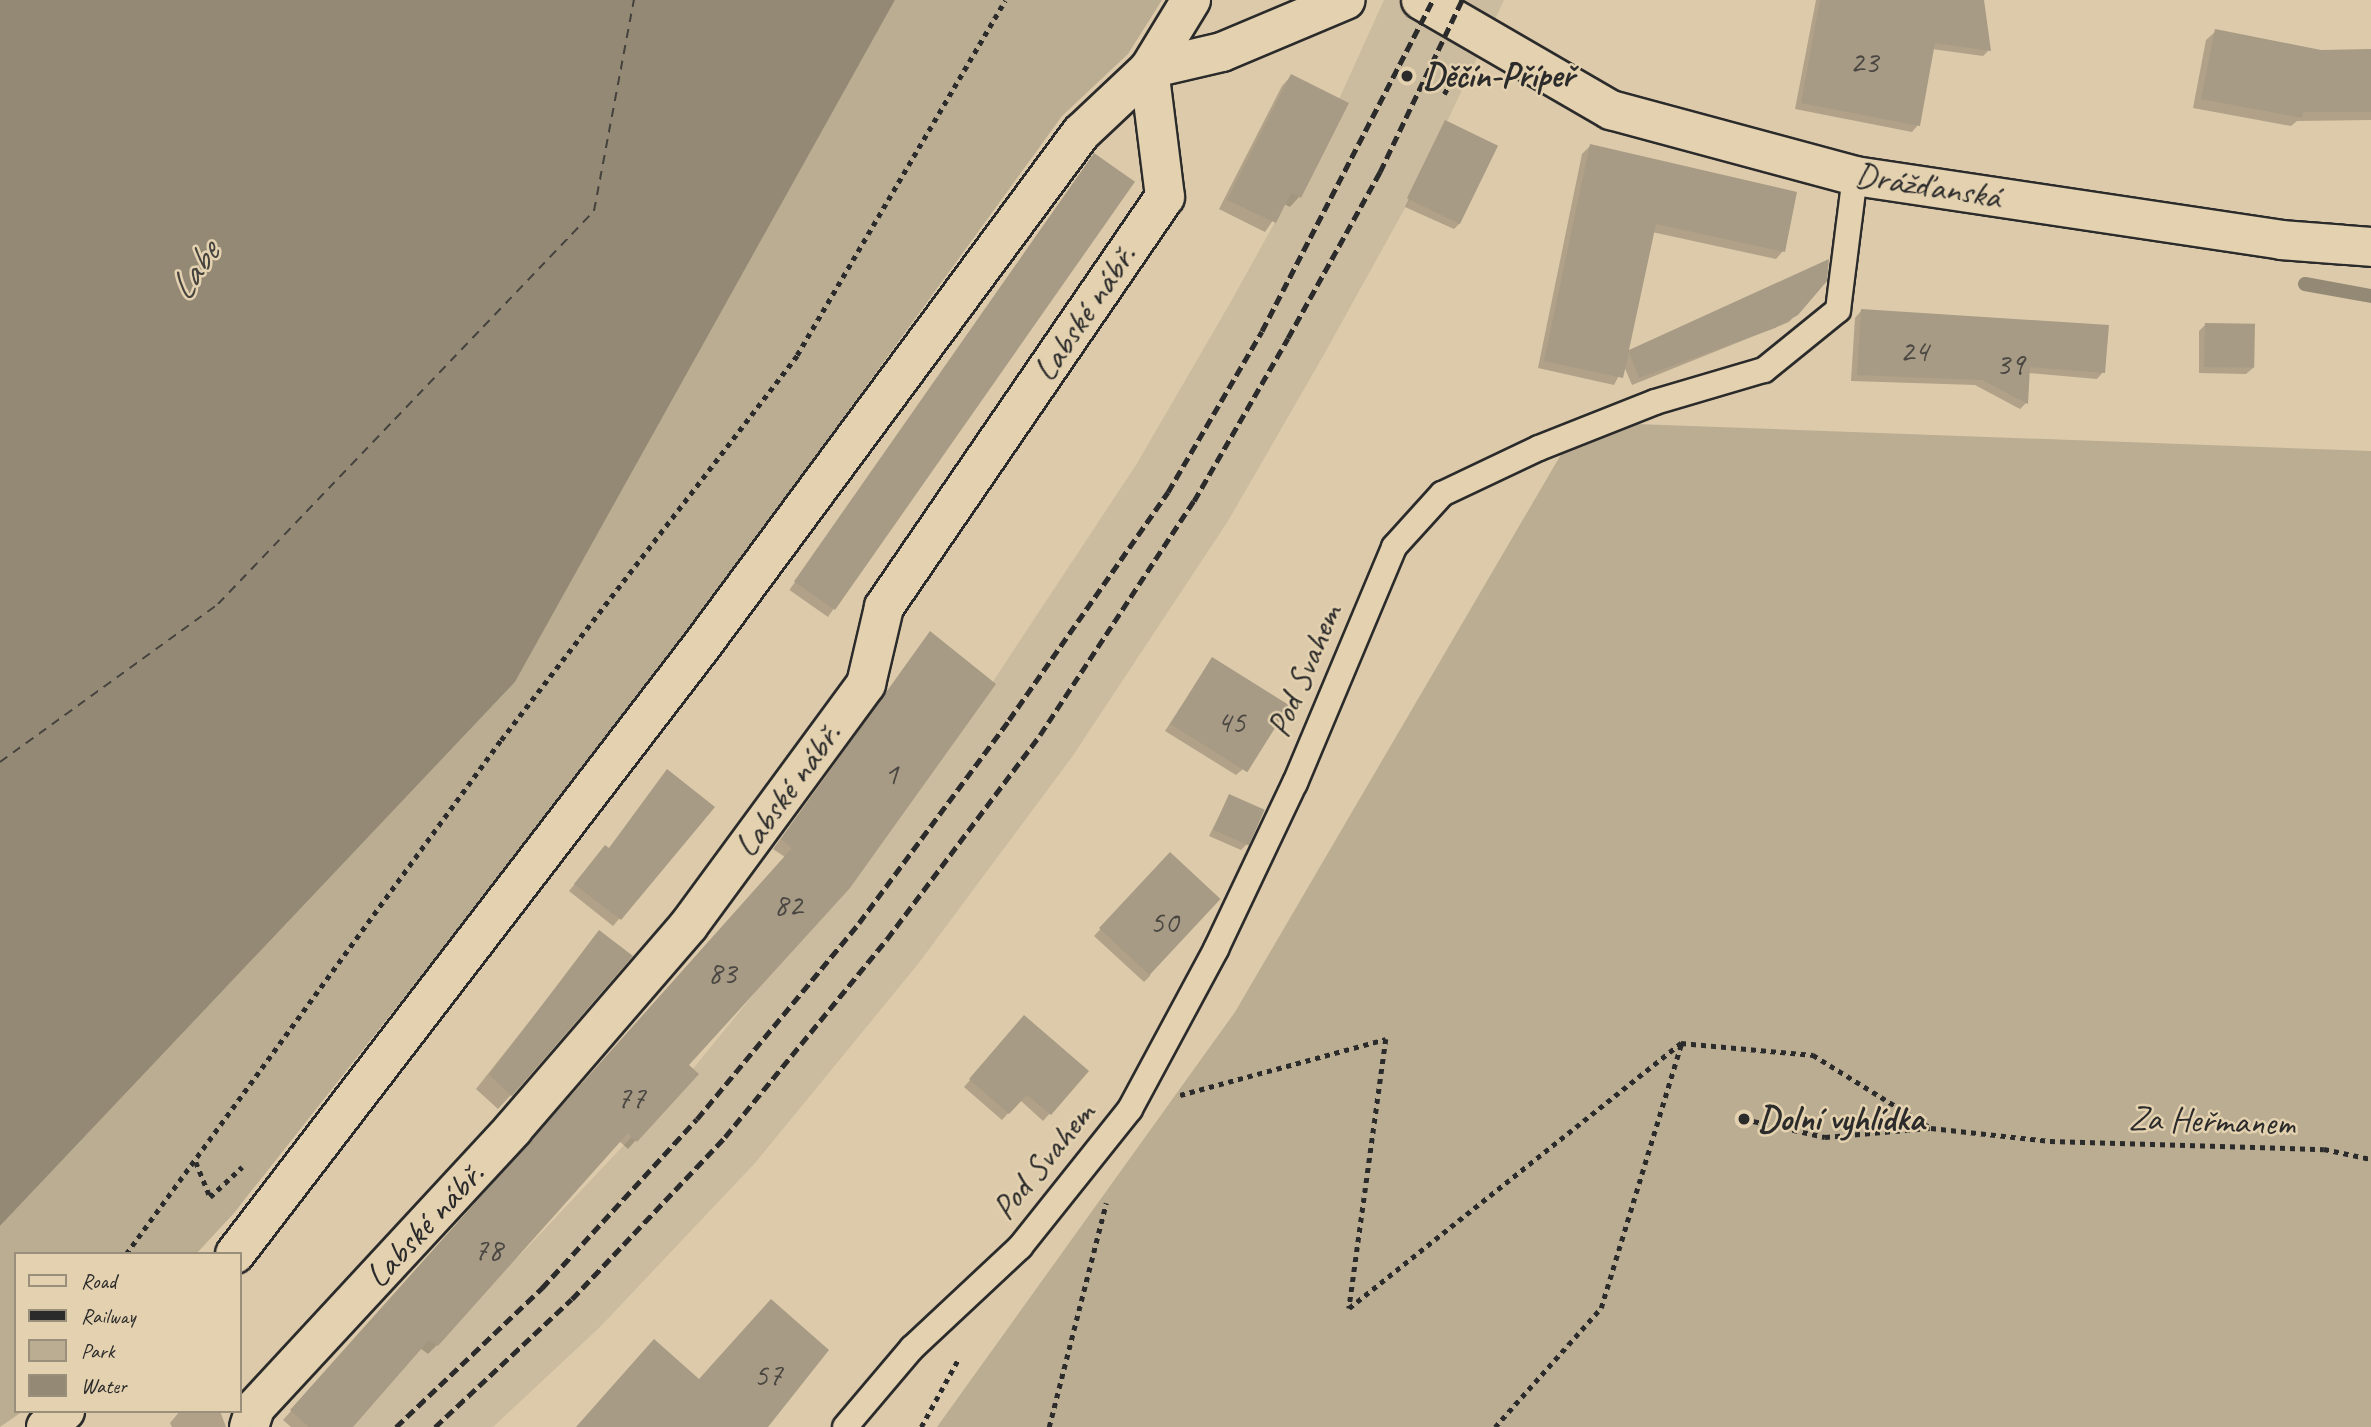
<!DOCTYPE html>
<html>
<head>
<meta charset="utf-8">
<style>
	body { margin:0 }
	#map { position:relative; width:2371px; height:1427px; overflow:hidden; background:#dccaaa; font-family:Caveat,sans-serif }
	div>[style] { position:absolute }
	.built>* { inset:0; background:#ccbc9f }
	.green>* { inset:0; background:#bbad92 }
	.water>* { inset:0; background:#938975 }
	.shadow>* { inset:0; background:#0003; transform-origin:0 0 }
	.stream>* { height:14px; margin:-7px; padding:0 7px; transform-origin:7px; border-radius:7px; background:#938975 }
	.ferry>* { height:2px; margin-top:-1px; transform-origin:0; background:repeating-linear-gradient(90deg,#45423e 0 9px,transparent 0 16px) }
	.building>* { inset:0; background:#a79b85; transform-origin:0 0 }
	.path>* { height:4.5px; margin-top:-2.25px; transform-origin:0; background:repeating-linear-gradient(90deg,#2b2b2b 0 5px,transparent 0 10px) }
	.roads { filter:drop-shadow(2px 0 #2b2b2b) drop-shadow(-2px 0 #2b2b2b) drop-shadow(0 2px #2b2b2b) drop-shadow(0 -2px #2b2b2b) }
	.service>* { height:24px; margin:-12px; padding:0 12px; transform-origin:12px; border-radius:12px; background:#e3d1af }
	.minor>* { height:38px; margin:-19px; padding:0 19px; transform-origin:19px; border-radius:19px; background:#e3d1af }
	.tertiary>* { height:38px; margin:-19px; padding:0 19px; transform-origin:19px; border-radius:19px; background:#e3d1af }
	.rail>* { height:5px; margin-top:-2.5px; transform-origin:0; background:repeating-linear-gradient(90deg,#2b2b2b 0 10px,transparent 0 15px) }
	.dots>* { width:19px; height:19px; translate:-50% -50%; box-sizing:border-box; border:4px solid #e3d1af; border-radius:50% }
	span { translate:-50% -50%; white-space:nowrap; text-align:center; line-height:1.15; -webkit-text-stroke:5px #e3d1af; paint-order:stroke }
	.number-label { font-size:32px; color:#4a4742 }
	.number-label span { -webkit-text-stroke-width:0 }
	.poi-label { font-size:35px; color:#2b2b2b; font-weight:700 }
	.left { translate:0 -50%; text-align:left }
	.street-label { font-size:35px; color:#2b2b2b }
	.water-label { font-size:37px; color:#45423e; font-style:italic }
	.legend { position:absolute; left:14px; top:1252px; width:228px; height:161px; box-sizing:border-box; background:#e3d1af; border:2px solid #998f7a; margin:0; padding:9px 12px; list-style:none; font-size:21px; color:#2b2b2b }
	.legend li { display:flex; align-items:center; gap:14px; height:35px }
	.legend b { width:35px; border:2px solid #998f7a }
</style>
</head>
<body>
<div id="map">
	<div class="built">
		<div style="clip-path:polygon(1384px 0,1504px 0,1415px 190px,1322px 358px,1228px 521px,1072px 757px,918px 964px,755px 1163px,600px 1327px,493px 1427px,335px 1427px,524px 1251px,674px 1092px,833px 897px,984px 695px,1136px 465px,1229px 305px,1320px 141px)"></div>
	</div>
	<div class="green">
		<div style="clip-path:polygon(895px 0,1162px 0,1128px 54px,1062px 116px,638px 701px,234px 1213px,196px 1254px,16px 1254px,16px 1411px,23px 1411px,0 1427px,0 1226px,515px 682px)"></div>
		<div style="clip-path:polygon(1580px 422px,2371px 451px,2371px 1427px,937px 1427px,1235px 1012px)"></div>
	</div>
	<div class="water">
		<div style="clip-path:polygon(0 0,895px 0,515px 682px,0 1226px)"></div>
	</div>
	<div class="shadow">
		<div style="clip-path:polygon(1816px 0,1982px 0,1989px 50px,1983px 56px,1932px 49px,1918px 125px,1912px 132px,1795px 109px)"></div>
		<div style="clip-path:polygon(2216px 31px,2321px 52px,2371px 50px,2371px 120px,2297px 121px,2291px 126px,2193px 108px,2206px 40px)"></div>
		<div style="clip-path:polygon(1291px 76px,1346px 104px,1299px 197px,1290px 207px,1284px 204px,1265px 232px,1219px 209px,1282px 86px)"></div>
		<div style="clip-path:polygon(1446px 122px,1460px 223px,1454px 229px,1405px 207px)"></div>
		<div style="clip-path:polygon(1590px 146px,1783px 251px,1776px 259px,1652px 232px,1627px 353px,1827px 262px,1797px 313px,1789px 322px,1632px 385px,1624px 366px,1614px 385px,1538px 368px,1582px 154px)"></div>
		<div style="left:1094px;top:155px;width:47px;height:531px;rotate:35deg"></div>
		<div style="clip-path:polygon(1861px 311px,2103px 372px,2097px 379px,2028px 373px,2026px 403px,2020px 409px,1975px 385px,1851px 381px,1855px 318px)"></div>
		<div style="clip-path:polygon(2206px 324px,2253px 368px,2246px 374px,2199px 373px,2199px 331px)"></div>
		<div style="clip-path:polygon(930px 633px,687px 1065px,636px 1140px,628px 1149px,619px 1141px,437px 1345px,428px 1354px,420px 1348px,351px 1427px,291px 1427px,283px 1420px,785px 857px,773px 849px)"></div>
		<div style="clip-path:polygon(1212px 659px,1243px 769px,1236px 775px,1165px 731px)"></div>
		<div style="clip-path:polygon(1229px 796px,1248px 843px,1241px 850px,1209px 836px)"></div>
		<div style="clip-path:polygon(713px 808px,613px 926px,569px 891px,599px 854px)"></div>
		<div style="clip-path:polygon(1170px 855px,1150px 976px,1144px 982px,1094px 936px)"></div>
		<div style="clip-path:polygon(600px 932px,511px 1095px,498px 1109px,476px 1089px)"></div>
		<div style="clip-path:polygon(1018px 1024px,1087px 1072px,1043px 1121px,1020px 1100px,1002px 1120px,964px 1087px)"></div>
		<div style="clip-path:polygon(180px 1411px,220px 1411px,226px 1427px,172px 1427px,170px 1423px)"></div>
	</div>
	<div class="stream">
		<div style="left:2305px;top:284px;width:67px;rotate:10.3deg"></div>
	</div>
	<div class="ferry">
		<div style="left:0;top:762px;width:269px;rotate:-35.9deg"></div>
		<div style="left:218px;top:604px;width:544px;rotate:-46.27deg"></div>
		<div style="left:594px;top:211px;width:215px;rotate:-79.3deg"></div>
	</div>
	<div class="building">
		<div style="clip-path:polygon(1820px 0,1984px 0,1991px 51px,1935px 43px,1920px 126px,1801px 103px)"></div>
		<div style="clip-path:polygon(2215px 29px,2321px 50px,2371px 49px,2371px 112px,2303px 112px,2302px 118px,2201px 99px)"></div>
		<div style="clip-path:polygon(1291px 74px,1349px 103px,1301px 198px,1291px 193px,1276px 223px,1227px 200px)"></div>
		<div style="left:1445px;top:120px;width:59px;height:87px;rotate:26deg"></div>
		<div style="clip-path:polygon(1590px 144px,1797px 192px,1785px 252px,1656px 224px,1629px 350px,1829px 259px,1827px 281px,1798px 315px,1775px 328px,1639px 378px,1629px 352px,1623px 378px,1544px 361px)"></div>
		<div style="left:1094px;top:153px;width:50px;height:523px;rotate:35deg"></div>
		<div style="clip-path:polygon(1861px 309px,2109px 325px,2105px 373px,2030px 367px,2028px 404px,1982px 380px,1857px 375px)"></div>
		<div style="left:2205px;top:323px;width:50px;height:44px;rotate:1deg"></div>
		<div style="clip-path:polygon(930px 631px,996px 684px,850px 888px,689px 1065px,699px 1074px,637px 1142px,628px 1133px,438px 1346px,429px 1340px,353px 1427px,309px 1427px,290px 1410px,792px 848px,781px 839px)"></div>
		<div style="left:1212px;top:657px;width:91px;height:79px;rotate:32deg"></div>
		<div style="clip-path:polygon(667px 769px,715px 807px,621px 920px,574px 884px,605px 845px,609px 848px)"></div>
		<div style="left:1229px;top:794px;width:39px;height:39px;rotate:24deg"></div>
		<div style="left:1170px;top:852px;width:69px;height:104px;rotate:43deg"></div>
		<div style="clip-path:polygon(599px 930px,633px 956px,512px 1096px,489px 1075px)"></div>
		<div style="clip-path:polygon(1024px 1015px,1089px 1071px,1051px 1115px,1027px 1095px,1009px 1114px,969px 1079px)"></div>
		<div style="clip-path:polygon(771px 1299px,829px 1350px,768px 1427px,576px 1427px,654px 1339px,699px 1379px)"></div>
	</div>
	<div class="path">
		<div style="left:1444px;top:94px;width:28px;rotate:-60deg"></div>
		<div style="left:1180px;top:1095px;width:213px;rotate:-15.2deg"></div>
		<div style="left:1386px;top:1039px;width:272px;rotate:97.8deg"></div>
		<div style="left:1349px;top:1308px;width:425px;rotate:-38.6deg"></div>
		<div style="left:1681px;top:1043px;width:133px;rotate:5.2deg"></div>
		<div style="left:1813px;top:1055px;width:139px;rotate:31.7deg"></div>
		<div style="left:1931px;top:1128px;width:120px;rotate:6.2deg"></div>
		<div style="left:2050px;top:1141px;width:274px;rotate:1.7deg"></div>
		<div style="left:2324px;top:1149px;width:48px;rotate:12deg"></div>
		<div style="left:1744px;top:1119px;width:83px;rotate:12.5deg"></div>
		<div style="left:1825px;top:1137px;width:105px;rotate:-4.9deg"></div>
		<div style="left:196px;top:1162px;width:38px;rotate:68deg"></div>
		<div style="left:210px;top:1197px;width:44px;rotate:-43.2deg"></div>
		<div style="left:126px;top:1254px;width:636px;rotate:-53.89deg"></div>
		<div style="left:501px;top:740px;width:486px;rotate:-52.4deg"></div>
		<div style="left:797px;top:355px;width:411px;rotate:-59.6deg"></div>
		<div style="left:921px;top:1427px;width:79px;rotate:-61.2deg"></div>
		<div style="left:1049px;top:1427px;width:231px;rotate:-75.7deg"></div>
		<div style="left:1495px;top:1427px;width:159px;rotate:-48.3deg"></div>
		<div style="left:1601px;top:1308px;width:276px;rotate:-73.1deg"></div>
	</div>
	<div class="roads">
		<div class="service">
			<div style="left:845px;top:1427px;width:104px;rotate:-49.7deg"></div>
			<div style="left:912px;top:1348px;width:148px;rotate:-43.1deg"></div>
			<div style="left:1020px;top:1247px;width:176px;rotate:-51.4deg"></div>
			<div style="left:1130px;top:1109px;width:182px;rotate:-61.7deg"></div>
			<div style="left:1216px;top:949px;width:184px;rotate:-64.6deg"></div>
			<div style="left:1295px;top:783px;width:256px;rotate:-67.2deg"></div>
			<div style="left:1394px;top:547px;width:72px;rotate:-47.8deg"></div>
			<div style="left:1442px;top:494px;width:107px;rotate:-25.4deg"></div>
			<div style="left:1539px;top:448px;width:125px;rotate:-21.6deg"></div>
			<div style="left:1655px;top:402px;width:114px;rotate:-16.4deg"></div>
			<div style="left:1764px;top:370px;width:95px;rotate:-39deg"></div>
			<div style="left:1838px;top:310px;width:135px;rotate:-82.8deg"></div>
		</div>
		<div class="minor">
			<div style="left:1149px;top:69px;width:75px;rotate:-13.1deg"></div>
			<div style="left:1222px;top:52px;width:134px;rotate:-22.8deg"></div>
			<div style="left:235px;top:1254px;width:769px;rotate:-52.5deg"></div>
			<div style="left:703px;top:644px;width:636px;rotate:-53.51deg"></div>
			<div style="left:1081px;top:133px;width:93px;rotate:-43.3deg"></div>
			<div style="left:1149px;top:69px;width:81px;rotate:-58.7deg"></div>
			<div style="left:46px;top:1427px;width:25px;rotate:-40deg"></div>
			<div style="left:249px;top:1427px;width:20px;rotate:-72deg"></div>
			<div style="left:255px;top:1408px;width:380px;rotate:-47.2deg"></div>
			<div style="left:513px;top:1129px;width:269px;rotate:-49.2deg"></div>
			<div style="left:689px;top:925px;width:299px;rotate:-53.7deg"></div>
			<div style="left:866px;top:684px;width:79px;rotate:-76.8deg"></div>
			<div style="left:884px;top:607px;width:497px;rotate:-55.6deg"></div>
			<div style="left:1165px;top:197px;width:129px;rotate:-97.1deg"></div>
		</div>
		<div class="tertiary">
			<div style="left:1421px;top:0;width:220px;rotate:30.1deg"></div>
			<div style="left:1611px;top:110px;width:253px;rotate:15.1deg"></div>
			<div style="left:1855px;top:176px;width:431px;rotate:8.5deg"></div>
			<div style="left:2281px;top:240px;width:90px;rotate:4.4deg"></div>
		</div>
	</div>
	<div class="rail">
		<div style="left:396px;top:1427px;width:202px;rotate:-43.6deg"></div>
		<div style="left:542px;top:1288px;width:229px;rotate:-47.5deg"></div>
		<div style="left:697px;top:1119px;width:254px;rotate:-50.4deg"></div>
		<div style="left:859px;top:923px;width:252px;rotate:-53.5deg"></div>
		<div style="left:1009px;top:720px;width:278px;rotate:-55.1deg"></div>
		<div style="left:1168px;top:492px;width:186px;rotate:-59.7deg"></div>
		<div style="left:1262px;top:331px;width:373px;rotate:-62.7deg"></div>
		<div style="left:435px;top:1427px;width:187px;rotate:-43.1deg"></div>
		<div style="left:572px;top:1299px;width:223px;rotate:-46.6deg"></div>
		<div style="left:725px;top:1137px;width:256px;rotate:-50.7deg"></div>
		<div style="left:887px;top:939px;width:255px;rotate:-53.1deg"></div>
		<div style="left:1040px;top:735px;width:280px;rotate:-56.7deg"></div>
		<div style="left:1194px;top:501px;width:188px;rotate:-60deg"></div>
		<div style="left:1288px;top:338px;width:190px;rotate:-61deg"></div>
		<div style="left:1380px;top:172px;width:191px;rotate:-64.5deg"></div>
	</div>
	<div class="dots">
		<div style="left:1407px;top:76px;background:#2b2b2b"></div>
		<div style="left:1744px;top:1119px;background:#2b2b2b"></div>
	</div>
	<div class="number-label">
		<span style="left:1864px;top:62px">23</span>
		<span style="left:1914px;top:351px">24</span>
		<span style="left:2010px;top:364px">39</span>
		<span style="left:1231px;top:722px">45</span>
		<span style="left:891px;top:774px">1</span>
		<span style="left:788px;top:905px">82</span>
		<span style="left:1164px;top:922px">50</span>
		<span style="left:722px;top:973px">83</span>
		<span style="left:631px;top:1098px">77</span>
		<span style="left:488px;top:1250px">78</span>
		<span style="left:768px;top:1375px">57</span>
	</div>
	<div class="poi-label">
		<span class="left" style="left:1423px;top:76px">Děčín-Přípeř</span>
		<span class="left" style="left:1758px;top:1119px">Dolní vyhlídka</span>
	</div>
	<div class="street-label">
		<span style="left:1928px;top:186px;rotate:9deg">Drážďanská</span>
		<span style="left:1085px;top:313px;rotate:-56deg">Labské nábř.</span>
		<span style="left:1304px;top:671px;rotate:-67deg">Pod Svahem</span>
		<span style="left:788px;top:790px;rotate:-54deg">Labské nábř.</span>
		<span style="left:2212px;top:1121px;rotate:2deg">Za Heřmanem</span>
		<span style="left:1043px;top:1161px;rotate:-51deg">Pod Svahem</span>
		<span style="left:425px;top:1225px;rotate:-47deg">Labské nábř.</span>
	</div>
	<div class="water-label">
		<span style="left:194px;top:271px;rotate:-56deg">Labe</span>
	</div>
	<ul class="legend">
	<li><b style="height:9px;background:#e3d1af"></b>Road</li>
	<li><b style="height:9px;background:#2b2b2b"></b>Railway</li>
	<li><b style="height:19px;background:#bbad92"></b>Park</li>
	<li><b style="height:19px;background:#938975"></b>Water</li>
	</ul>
</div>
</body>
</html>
